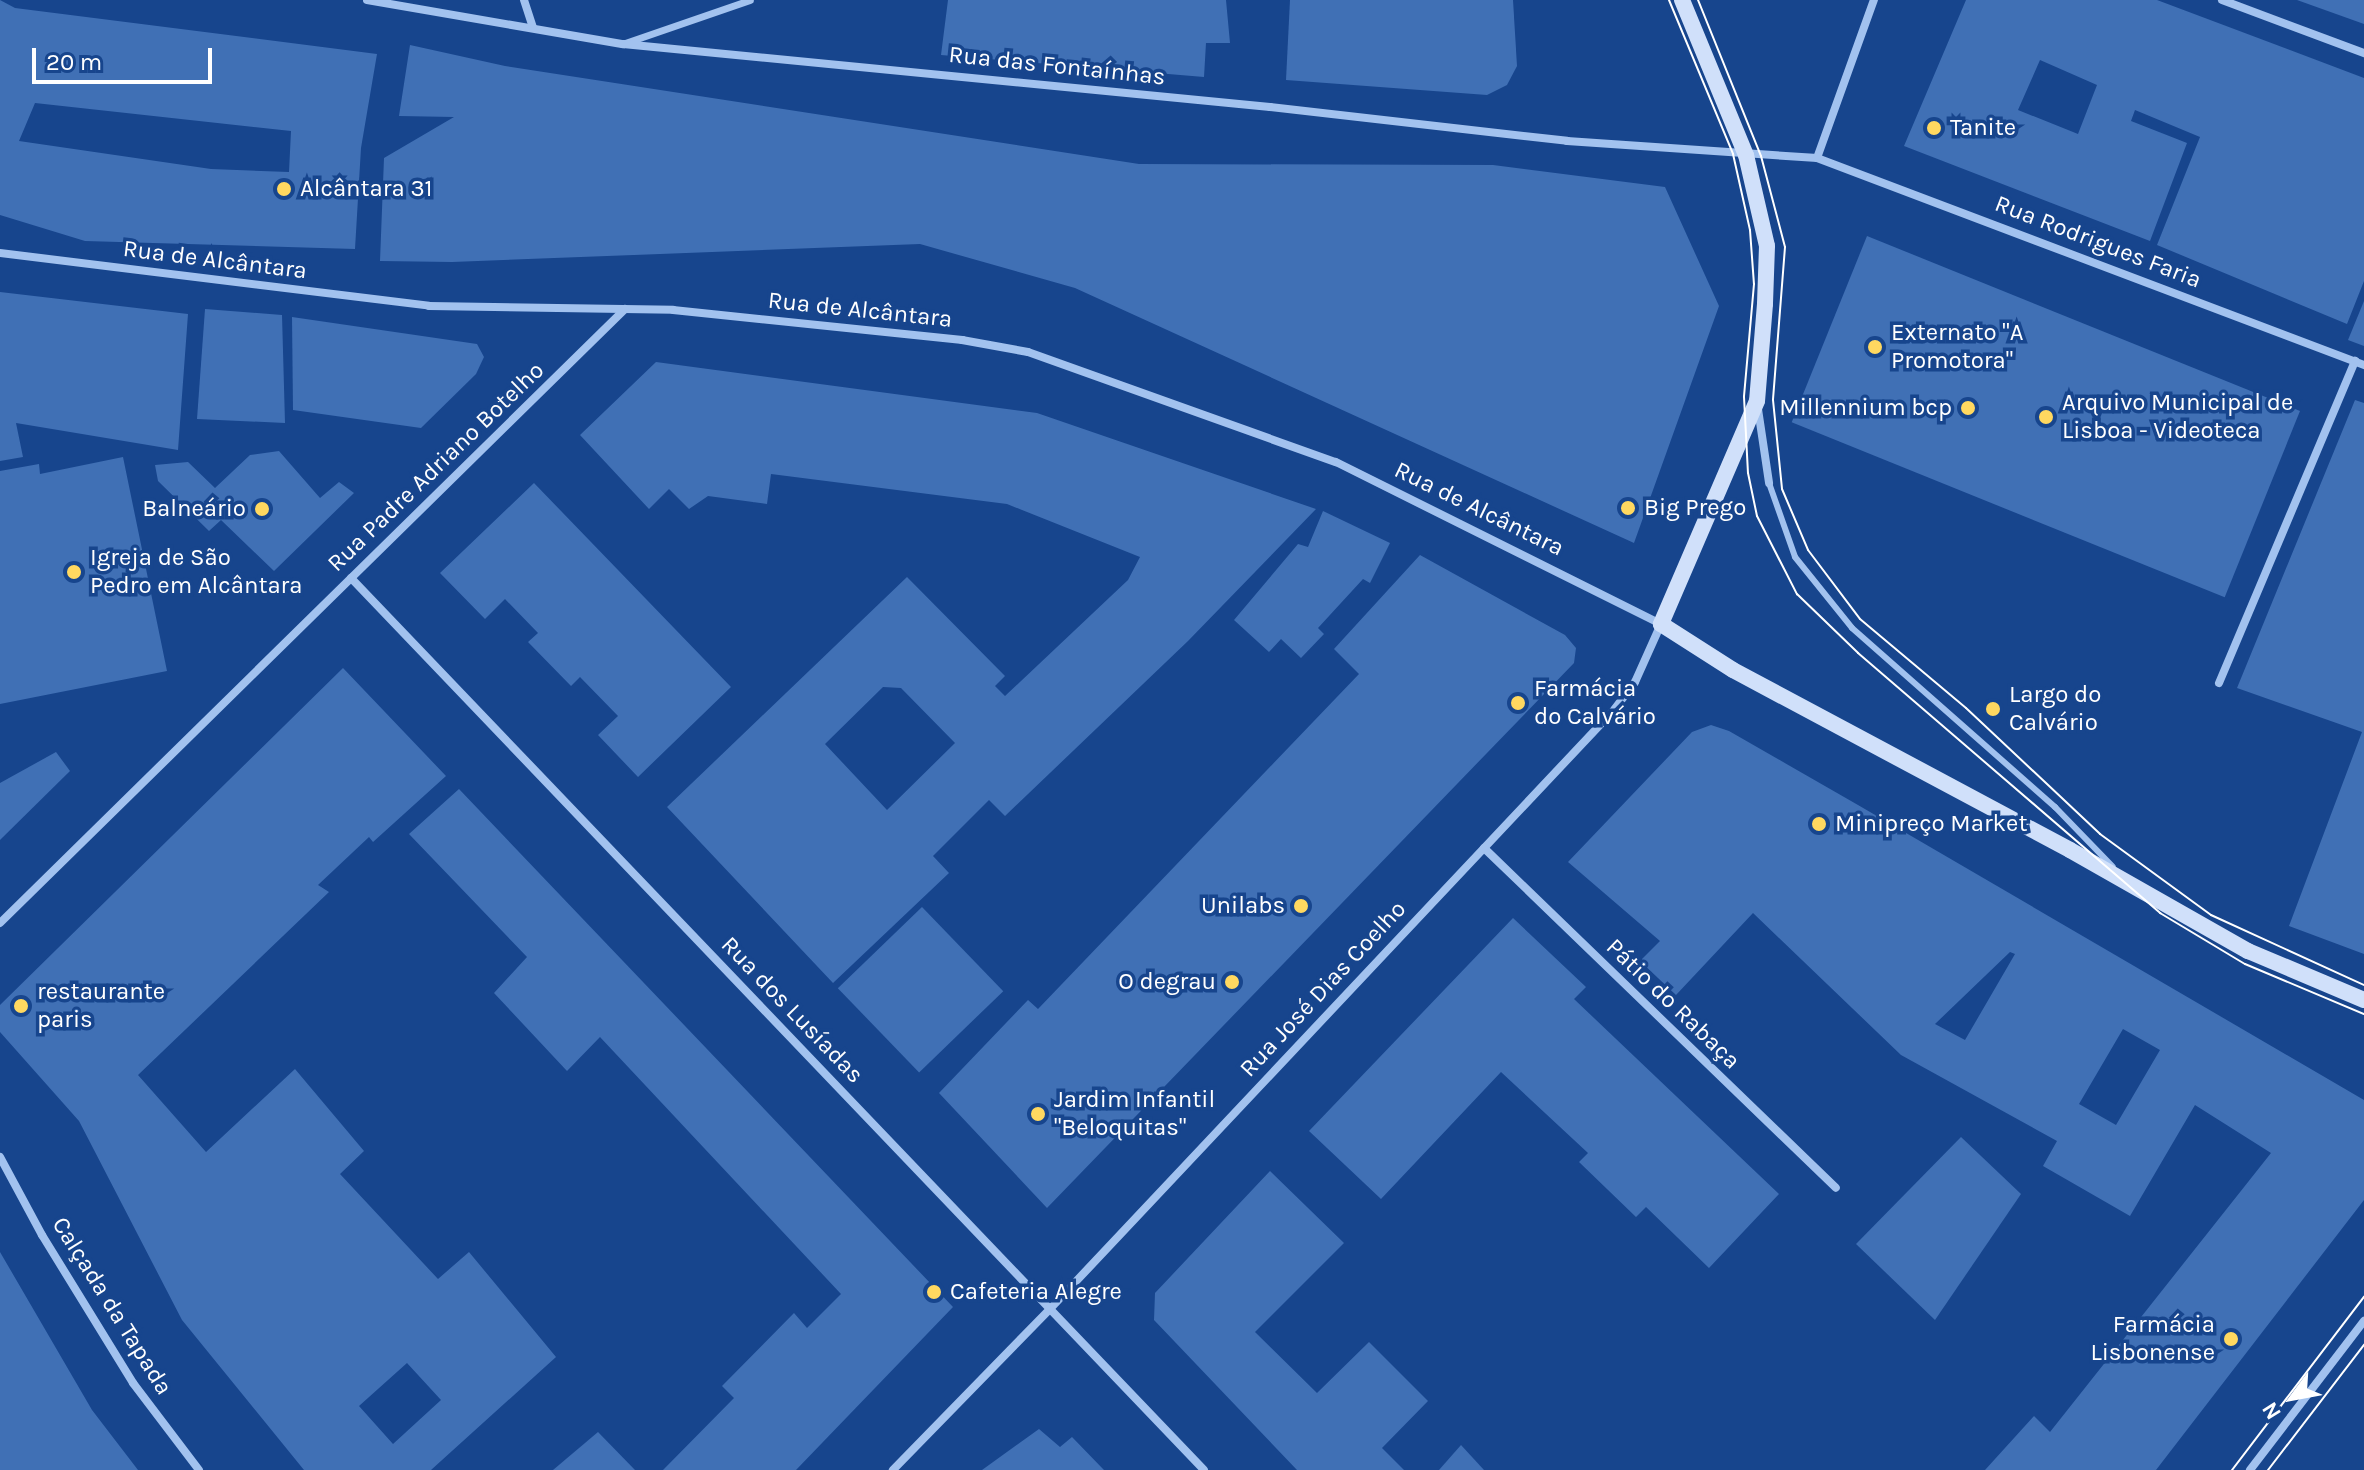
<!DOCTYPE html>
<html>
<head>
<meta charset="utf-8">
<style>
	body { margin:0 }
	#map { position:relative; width:2364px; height:1470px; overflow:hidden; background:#17458d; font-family:Karla,sans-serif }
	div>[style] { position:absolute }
	.building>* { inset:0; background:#4070b5; transform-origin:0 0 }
	.service>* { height:6px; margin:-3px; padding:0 3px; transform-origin:3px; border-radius:3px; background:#a2c2ef }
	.pedestrian>* { height:7px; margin:-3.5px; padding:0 3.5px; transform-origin:3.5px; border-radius:3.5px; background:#a2c2ef }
	.minor>* { height:8px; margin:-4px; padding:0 4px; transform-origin:4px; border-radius:4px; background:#a2c2ef }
	.secondary>* { height:16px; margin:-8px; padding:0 8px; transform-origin:8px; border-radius:8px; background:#d0e0fa }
	.tram>* { height:2px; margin:-1px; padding:0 1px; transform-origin:1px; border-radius:1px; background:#fff }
	.dots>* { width:22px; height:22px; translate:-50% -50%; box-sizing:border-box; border:4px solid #17458d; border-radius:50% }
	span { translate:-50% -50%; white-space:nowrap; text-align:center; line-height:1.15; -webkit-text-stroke:7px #17458d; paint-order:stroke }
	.street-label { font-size:24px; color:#fff }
	.poi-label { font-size:24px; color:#fff }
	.left { translate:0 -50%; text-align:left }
	.right { translate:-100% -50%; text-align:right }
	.north { position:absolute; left:2252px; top:1358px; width:80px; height:80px; -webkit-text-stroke:6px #17458d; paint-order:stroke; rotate:238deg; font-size:22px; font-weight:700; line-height:32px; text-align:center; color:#fff }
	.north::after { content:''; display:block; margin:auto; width:28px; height:36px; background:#fff; clip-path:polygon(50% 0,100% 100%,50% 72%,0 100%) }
	.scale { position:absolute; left:32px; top:48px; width:180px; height:36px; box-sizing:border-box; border:4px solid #fff; border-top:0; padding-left:10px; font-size:24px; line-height:28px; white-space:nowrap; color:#fff; -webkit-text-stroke:6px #17458d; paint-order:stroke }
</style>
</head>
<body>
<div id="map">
	<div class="building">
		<div style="clip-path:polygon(evenodd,0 0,15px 8px,377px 54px,361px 148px,355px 249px,85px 241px,0 215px,0 0,35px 103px,291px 131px,289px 172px,211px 169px,19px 141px,35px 103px)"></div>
		<div style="clip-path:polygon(948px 0,1226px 0,1230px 43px,1206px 43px,1204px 77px,941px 55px)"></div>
		<div style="clip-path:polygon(1290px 0,1513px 0,1517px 66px,1507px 85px,1487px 95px,1286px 80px)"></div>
		<div style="clip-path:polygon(evenodd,1966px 0,2157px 0,2364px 78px,2364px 281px,2347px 324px,2157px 245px,2200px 137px,2135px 110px,2131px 121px,2187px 143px,2150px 241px,1904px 146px,1966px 0,2040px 60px,2097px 85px,2078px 134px,2018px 110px,2040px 60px)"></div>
		<div style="clip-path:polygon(2297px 0,2364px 0,2364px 24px)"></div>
		<div style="clip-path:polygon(410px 45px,505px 66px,1139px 164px,1493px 165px,1665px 187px,1719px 306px,1634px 543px,1075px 288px,920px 244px,452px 262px,380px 261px,384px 158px,454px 117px,399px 116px)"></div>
		<div style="left:1867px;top:236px;width:467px;height:201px;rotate:22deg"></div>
		<div style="clip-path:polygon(0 292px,188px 314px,178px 450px,16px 423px,23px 457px,0 461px)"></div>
		<div style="clip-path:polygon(2364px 301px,2364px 346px,2348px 340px)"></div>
		<div style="clip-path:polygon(205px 309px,282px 315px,285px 423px,197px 419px)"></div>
		<div style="clip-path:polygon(292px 317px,477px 344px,484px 357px,476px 374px,421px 428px,293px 410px)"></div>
		<div style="clip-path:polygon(evenodd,656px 362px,1037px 413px,1316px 509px,1188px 641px,1005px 816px,989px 800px,933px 856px,949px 873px,833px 983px,667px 807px,907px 577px,1005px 676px,995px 686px,1005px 696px,1128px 580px,1140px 557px,1007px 504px,771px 474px,767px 504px,708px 496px,689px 509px,669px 489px,649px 509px,580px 435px,656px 362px,883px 687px,901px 688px,955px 743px,887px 810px,825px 744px,883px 687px)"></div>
		<div style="clip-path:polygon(2355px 400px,2364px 403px,2364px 954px,2289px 926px,2362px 732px,2237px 688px)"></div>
		<div style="clip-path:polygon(279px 451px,320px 498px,339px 482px,354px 493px,274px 571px,221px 520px,209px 531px,158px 481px,155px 465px,188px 462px,215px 488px,250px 455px)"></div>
		<div style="clip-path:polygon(123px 457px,167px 671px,0 704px,0 471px,39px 464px,40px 474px)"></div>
		<div style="clip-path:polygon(534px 483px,731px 687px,638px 777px,598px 735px,618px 716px,580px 677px,571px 686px,528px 642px,538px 633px,505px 599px,485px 619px,440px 573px)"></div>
		<div style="clip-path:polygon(1323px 511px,1390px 543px,1370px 583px,1363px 579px,1318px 628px,1324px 634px,1301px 658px,1281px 639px,1269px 652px,1234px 620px,1298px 544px,1308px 547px)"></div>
		<div style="clip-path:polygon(1420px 555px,1565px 635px,1576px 648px,1574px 663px,1047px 1208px,939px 1093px,1028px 1000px,1038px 1009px,1359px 674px,1334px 649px)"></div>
		<div style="clip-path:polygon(evenodd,343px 668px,446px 776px,373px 842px,369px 837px,318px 885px,329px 892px,138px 1075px,206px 1152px,295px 1069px,364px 1151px,340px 1174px,438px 1279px,469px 1252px,556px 1357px,431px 1470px,304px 1470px,182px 1320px,79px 1121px,0 1032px,0 1005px,343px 668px,407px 1363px,441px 1400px,393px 1444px,359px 1406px,407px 1363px)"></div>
		<div style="clip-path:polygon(evenodd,1711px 725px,1729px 731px,1858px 805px,2364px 1100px,2364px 1200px,2156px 1470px,1985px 1470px,2034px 1416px,2050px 1432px,2271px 1153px,2195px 1105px,2130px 1216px,2043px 1166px,2057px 1141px,1901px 1055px,1753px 913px,1676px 995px,1640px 961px,1660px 941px,1568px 862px,1692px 732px,1711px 725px,2010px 952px,2015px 954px,1965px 1040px,1935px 1024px,2010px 952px,1711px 725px,2123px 1029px,2160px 1050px,2116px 1125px,2079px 1104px,2123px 1029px)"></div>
		<div style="clip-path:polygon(56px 752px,70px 771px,0 840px,0 783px)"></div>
		<div style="clip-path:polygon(459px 789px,953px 1307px,796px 1470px,663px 1470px,734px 1398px,722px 1386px,794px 1313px,807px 1328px,841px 1294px,600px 1037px,567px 1071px,494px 993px,527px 957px,409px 834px)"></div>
		<div style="left:922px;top:907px;width:117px;height:117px;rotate:46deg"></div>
		<div style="clip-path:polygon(1513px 918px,1586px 987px,1574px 999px,1779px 1194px,1709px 1268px,1646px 1207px,1636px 1217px,1579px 1162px,1588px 1153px,1501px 1072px,1381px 1199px,1309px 1131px)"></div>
		<div style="clip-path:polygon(1961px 1137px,2021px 1194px,1935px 1320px,1856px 1244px)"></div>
		<div style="clip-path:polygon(1270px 1171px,1344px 1243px,1255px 1332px,1317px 1393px,1369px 1342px,1428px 1401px,1382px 1448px,1404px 1470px,1297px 1470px,1154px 1320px,1155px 1293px)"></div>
		<div style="clip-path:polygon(0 1252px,92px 1410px,138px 1470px,0 1470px)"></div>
		<div style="clip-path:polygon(1039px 1429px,1060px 1447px,1072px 1437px,1104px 1470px,982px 1470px)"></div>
		<div style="clip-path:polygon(598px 1432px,635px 1470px,553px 1470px)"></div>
		<div style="clip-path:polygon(1461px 1445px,1484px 1470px,1439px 1470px)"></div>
	</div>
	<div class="service">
		<div style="left:1769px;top:483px;width:78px;rotate:70.6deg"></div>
		<div style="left:1795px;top:557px;width:91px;rotate:51.2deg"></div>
		<div style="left:1852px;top:628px;width:271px;rotate:41.4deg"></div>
		<div style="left:2055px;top:807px;width:83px;rotate:46deg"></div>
	</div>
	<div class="pedestrian">
		<div style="left:625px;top:43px;width:132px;rotate:-19deg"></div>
	</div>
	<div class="minor">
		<div style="left:367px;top:0;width:260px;rotate:9.8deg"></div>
		<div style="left:623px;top:44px;width:650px;rotate:5.56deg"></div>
		<div style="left:1270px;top:107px;width:299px;rotate:6.5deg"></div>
		<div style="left:1567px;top:141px;width:251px;rotate:3.9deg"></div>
		<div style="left:1817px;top:158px;width:585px;rotate:20.73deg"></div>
		<div style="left:524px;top:0;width:29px;rotate:72deg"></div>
		<div style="left:2222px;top:0;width:152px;rotate:20.5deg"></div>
		<div style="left:1817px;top:158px;width:168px;rotate:-70.2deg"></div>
		<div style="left:0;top:253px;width:432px;rotate:7deg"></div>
		<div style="left:429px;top:306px;width:244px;rotate:0.9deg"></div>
		<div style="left:673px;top:310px;width:291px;rotate:5.9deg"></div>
		<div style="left:962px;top:340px;width:67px;rotate:10.3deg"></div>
		<div style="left:1028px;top:352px;width:327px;rotate:19.7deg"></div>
		<div style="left:1336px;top:462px;width:363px;rotate:26.5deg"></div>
		<div style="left:1661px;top:624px;width:64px;rotate:114.1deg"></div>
		<div style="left:1635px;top:682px;width:34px;rotate:127deg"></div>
		<div style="left:1615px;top:709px;width:824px;rotate:133.28deg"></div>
		<div style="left:1050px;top:1309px;width:225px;rotate:134.3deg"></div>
		<div style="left:1758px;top:409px;width:75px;rotate:81.5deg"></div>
		<div style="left:351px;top:578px;width:1234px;rotate:46.28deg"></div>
		<div style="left:2219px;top:683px;width:350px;rotate:-67.1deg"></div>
		<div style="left:1484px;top:848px;width:489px;rotate:44deg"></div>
		<div style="left:0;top:923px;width:876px;rotate:-44.49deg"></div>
		<div style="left:0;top:1157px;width:89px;rotate:61.7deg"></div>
		<div style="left:42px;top:1235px;width:174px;rotate:58.4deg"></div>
		<div style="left:133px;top:1383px;width:109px;rotate:52.8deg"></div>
		<div style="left:2250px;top:1470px;width:188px;rotate:-52.6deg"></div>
	</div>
	<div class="secondary">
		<div style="left:1682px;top:0;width:168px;rotate:67.6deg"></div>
		<div style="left:1746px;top:155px;width:93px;rotate:77deg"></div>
		<div style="left:1767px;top:246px;width:58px;rotate:92deg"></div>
		<div style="left:1765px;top:304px;width:97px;rotate:94.7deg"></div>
		<div style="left:1757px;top:401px;width:243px;rotate:113.3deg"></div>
		<div style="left:1661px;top:624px;width:85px;rotate:32.6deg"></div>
		<div style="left:1733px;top:670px;width:382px;rotate:28.1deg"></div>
		<div style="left:2070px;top:850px;width:205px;rotate:29.6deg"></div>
		<div style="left:2248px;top:951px;width:126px;rotate:22.9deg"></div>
	</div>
	<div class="tram">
		<div style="left:1669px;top:0;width:167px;rotate:67.4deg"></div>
		<div style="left:1733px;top:154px;width:78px;rotate:77.4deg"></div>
		<div style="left:1750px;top:230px;width:54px;rotate:85.8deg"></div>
		<div style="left:1754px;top:284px;width:113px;rotate:95.1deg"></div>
		<div style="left:1744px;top:397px;width:76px;rotate:87deg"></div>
		<div style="left:1748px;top:473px;width:44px;rotate:78.2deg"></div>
		<div style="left:1757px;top:516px;width:88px;rotate:62.9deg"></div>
		<div style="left:1797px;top:594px;width:85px;rotate:44deg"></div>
		<div style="left:1858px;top:653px;width:399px;rotate:40.7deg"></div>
		<div style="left:2160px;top:913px;width:99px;rotate:31deg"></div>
		<div style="left:2245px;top:964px;width:129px;rotate:22.8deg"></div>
		<div style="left:1698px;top:0;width:168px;rotate:68deg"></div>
		<div style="left:1761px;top:156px;width:94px;rotate:75.2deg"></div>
		<div style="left:1785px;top:247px;width:153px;rotate:94.5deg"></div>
		<div style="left:1773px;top:400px;width:89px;rotate:84.2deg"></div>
		<div style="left:1782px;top:489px;width:66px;rotate:66.9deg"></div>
		<div style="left:1808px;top:550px;width:86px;rotate:53deg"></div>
		<div style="left:1860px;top:619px;width:138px;rotate:40deg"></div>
		<div style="left:1966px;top:708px;width:184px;rotate:43.2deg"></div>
		<div style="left:2100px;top:834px;width:137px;rotate:36.1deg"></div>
		<div style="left:2211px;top:915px;width:168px;rotate:24.6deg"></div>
		<div style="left:2232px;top:1470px;width:218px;rotate:-52.7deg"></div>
		<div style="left:2268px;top:1470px;width:158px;rotate:-52.5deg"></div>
	</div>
	<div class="dots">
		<div style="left:1934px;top:128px;background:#ffd860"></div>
		<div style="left:284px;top:189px;background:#ffd860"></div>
		<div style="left:1875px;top:347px;background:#ffd860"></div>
		<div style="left:1968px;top:408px;background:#ffd860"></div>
		<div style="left:2046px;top:417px;background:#ffd860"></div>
		<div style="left:1628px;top:508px;background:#ffd860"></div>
		<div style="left:262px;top:509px;background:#ffd860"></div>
		<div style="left:74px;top:572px;background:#ffd860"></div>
		<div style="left:1518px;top:703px;background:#ffd860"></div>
		<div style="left:1993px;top:709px;background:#ffd860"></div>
		<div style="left:1819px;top:824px;background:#ffd860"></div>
		<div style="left:1301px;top:906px;background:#ffd860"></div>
		<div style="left:1232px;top:982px;background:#ffd860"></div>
		<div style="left:21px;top:1006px;background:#ffd860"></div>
		<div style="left:1038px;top:1114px;background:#ffd860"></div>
		<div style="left:934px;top:1292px;background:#ffd860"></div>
		<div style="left:2231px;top:1339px;background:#ffd860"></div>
	</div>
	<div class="street-label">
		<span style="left:1057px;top:66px;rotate:6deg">Rua das Fontaínhas</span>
		<span style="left:2098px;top:242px;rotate:21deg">Rua Rodrigues Faria</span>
		<span style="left:215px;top:260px;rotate:7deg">Rua de Alcântara</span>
		<span style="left:860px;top:310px;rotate:6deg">Rua de Alcântara</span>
		<span style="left:436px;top:467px;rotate:-44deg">Rua Padre Adriano Botelho</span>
		<span style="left:1479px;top:509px;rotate:26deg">Rua de Alcântara</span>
		<span style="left:1323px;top:989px;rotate:-47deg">Rua José Dias Coelho</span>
		<span style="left:1673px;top:1004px;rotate:44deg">Pátio do Rabaça</span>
		<span style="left:792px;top:1010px;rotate:46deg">Rua dos Lusíadas</span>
		<span style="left:112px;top:1306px;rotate:58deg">Calçada da Tapada</span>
	</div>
	<div class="poi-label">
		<span class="left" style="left:1950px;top:128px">Tanite</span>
		<span class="left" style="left:300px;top:189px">Alcântara 31</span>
		<span class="left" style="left:1891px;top:347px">Externato "A<br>Promotora"</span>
		<span class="left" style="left:2062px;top:417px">Arquivo Municipal de<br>Lisboa - Videoteca</span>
		<span class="right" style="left:1952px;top:408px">Millennium bcp</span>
		<span class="left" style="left:1644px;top:508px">Big Prego</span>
		<span class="right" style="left:246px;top:509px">Balneário</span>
		<span class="left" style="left:90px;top:572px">Igreja de São<br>Pedro em Alcântara</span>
		<span class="left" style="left:1534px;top:703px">Farmácia<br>do Calvário</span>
		<span class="left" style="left:2009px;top:709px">Largo do<br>Calvário</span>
		<span class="left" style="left:1835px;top:824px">Minipreço Market</span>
		<span class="right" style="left:1285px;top:906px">Unilabs</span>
		<span class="right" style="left:1216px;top:982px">O degrau</span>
		<span class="left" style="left:37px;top:1006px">restaurante<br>paris</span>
		<span class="left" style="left:1054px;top:1114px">Jardim Infantil<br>"Beloquitas"</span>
		<span class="left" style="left:950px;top:1292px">Cafeteria Alegre</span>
		<span class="right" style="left:2215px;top:1339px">Farmácia<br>Lisbonense</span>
	</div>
	<div class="north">N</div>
	<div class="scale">20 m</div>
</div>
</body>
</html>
